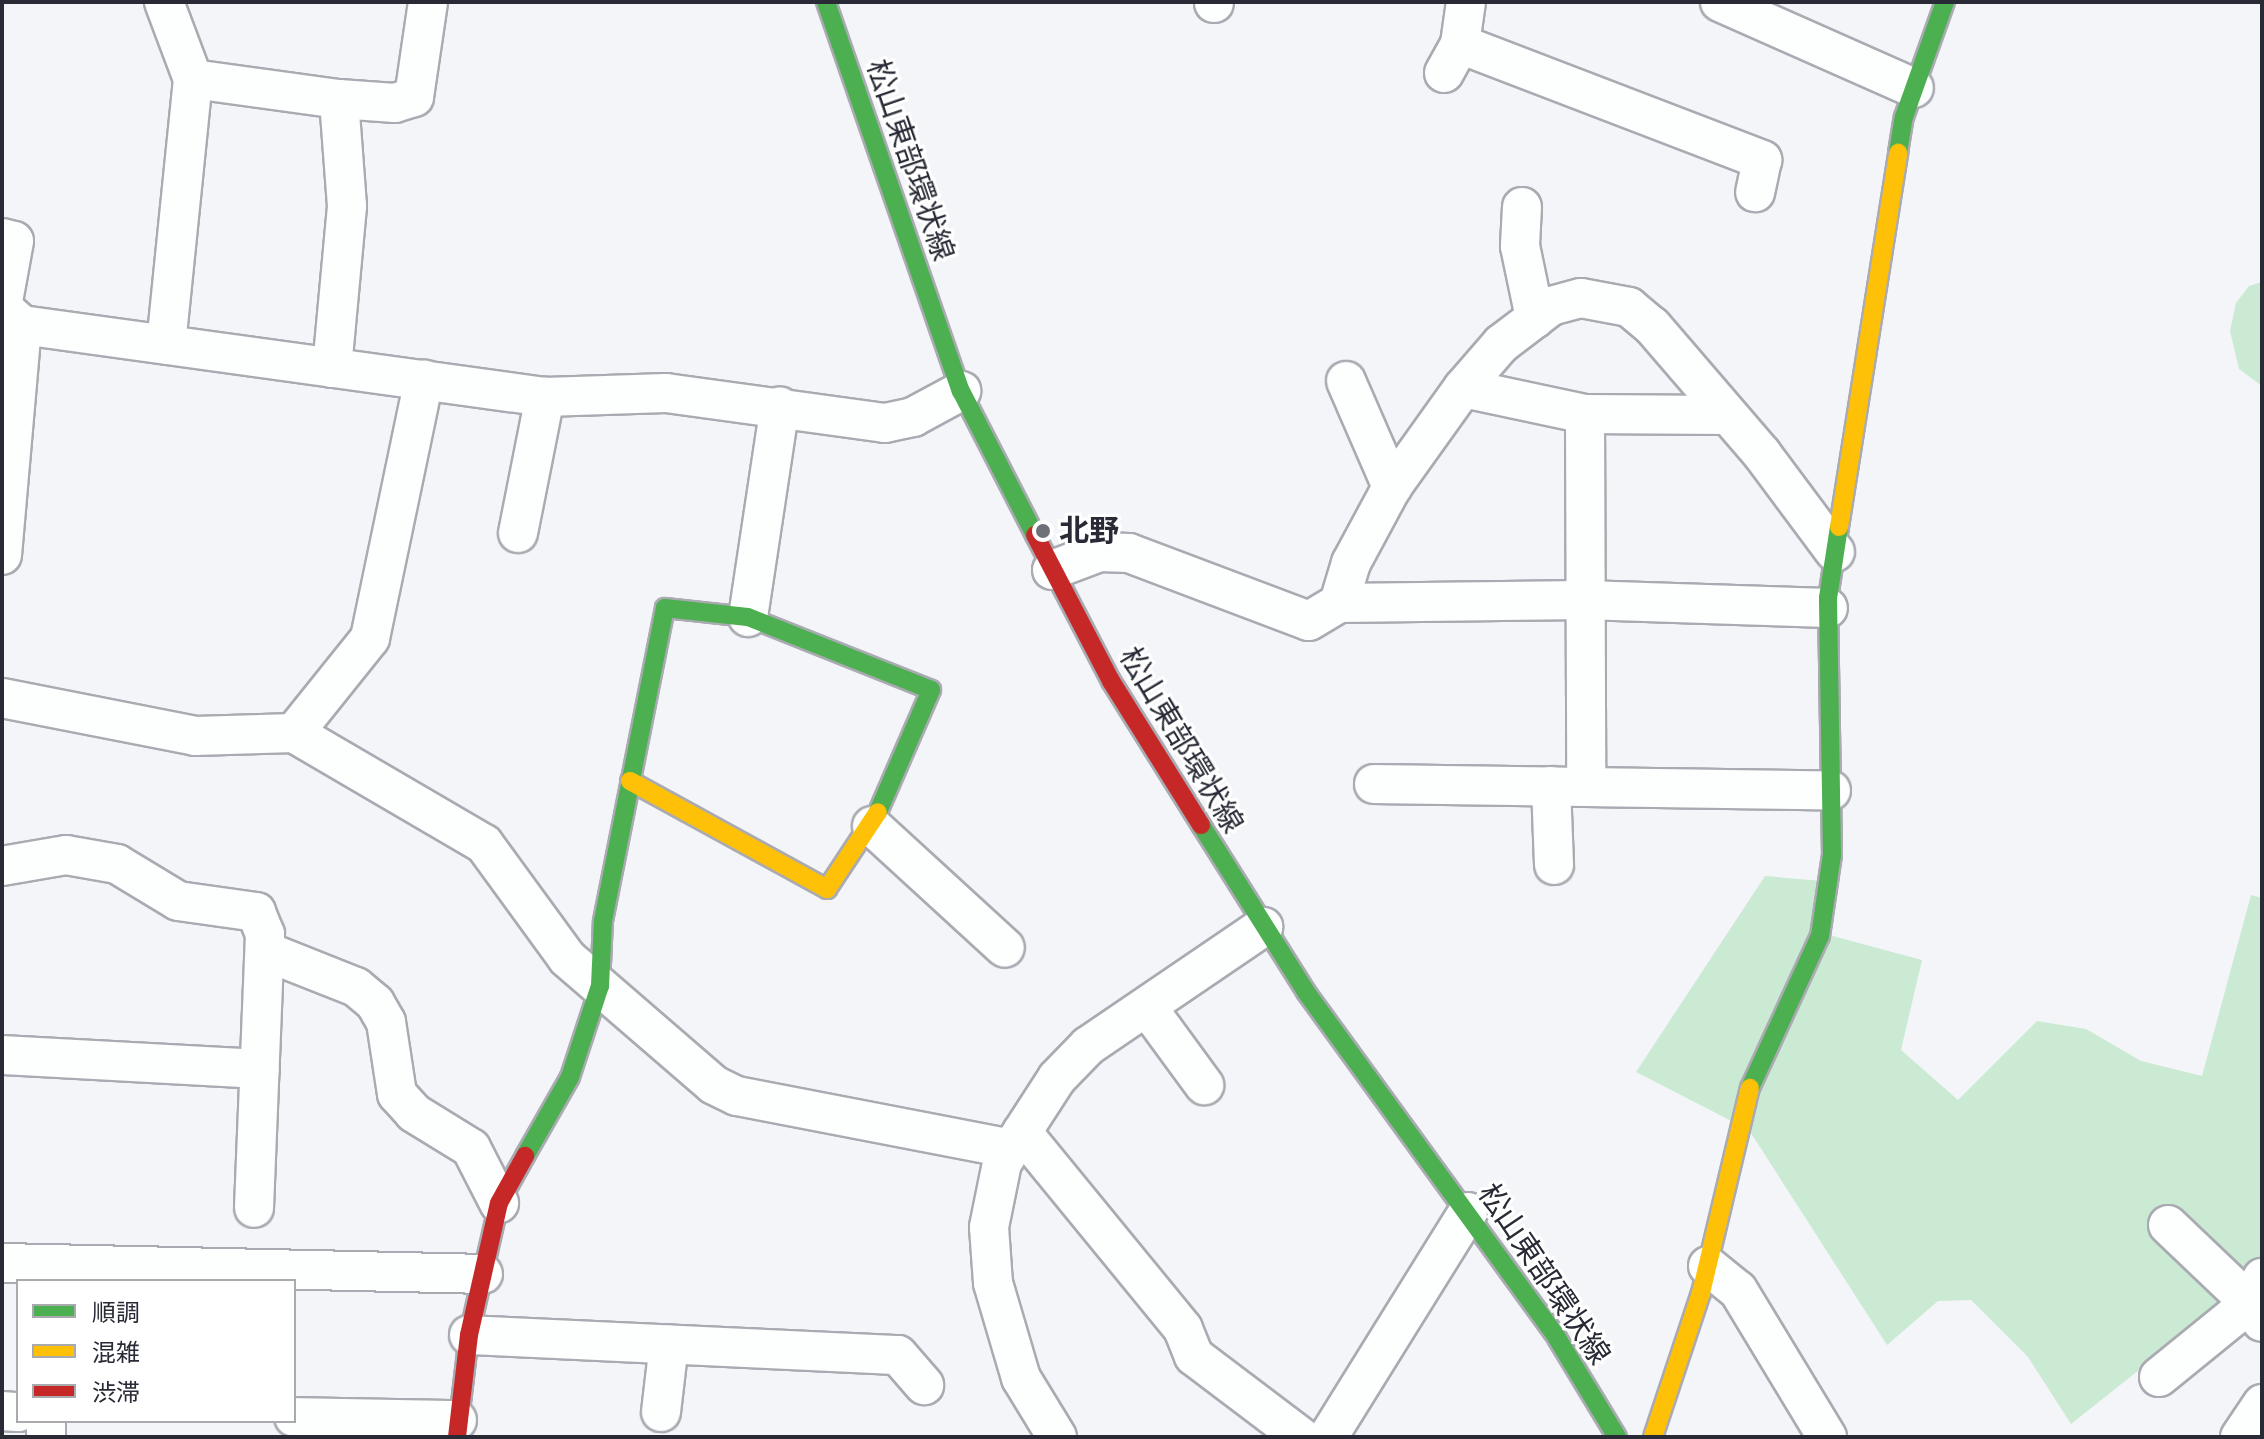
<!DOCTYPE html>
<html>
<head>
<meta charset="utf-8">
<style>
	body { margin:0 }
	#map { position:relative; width:2264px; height:1439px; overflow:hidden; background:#f4f5f8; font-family:Jost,"Noto Sans JP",sans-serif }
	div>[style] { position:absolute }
	.green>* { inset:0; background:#caead3 }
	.roads { filter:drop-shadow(2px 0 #aaabb2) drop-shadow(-2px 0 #aaabb2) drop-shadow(0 2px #aaabb2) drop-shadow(0 -2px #aaabb2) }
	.street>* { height:38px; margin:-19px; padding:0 19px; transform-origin:19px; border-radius:19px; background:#fdfefe }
	.fast>* { height:18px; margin:-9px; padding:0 9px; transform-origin:9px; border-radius:9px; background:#4caf50 }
	.slow>* { height:18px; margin:-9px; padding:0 9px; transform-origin:9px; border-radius:9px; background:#ffc107 }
	.jam>* { height:18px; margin:-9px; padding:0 9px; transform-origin:9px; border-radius:9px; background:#c62828 }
	.dots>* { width:22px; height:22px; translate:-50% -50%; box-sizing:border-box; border:4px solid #fff; border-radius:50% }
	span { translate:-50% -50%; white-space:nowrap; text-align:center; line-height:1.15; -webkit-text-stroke:6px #fff; paint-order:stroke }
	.street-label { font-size:30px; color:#282a35 }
	.poi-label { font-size:30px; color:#282a35; font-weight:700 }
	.left { translate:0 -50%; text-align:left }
	.frame { position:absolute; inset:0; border:4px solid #282a35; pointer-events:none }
	.legend { position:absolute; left:16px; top:1279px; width:280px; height:144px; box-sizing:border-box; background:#fff; border:2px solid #a9aaae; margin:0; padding:10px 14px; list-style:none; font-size:24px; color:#282a35 }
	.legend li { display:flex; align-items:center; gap:16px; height:40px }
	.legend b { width:40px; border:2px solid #a9aaae }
</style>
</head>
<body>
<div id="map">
	<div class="green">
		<div style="clip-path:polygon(2262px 282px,2262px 386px,2239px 369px,2230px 331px,2236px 303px,2249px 286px)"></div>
		<div style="clip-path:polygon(1765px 876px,1822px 881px,1814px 931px,1922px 960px,1901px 1050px,1958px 1100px,2037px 1021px,2086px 1029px,2141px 1061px,2202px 1076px,2251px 895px,2262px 898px,2262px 1305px,2158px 1390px,2139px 1370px,2071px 1424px,2028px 1357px,1971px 1300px,1938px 1301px,1887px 1345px,1749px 1130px,1636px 1072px)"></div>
	</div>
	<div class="roads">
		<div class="street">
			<div style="left:164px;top:2px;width:82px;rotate:69.4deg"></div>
			<div style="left:193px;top:79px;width:267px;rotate:95.8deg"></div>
			<div style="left:1720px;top:2px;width:212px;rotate:23.9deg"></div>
			<div style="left:1214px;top:3px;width:1px;rotate:-90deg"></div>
			<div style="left:1460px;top:44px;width:324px;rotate:21deg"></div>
			<div style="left:1762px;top:160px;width:33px;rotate:102deg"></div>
			<div style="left:1444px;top:73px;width:33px;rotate:-61deg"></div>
			<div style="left:1460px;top:44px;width:42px;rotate:-81.9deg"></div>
			<div style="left:193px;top:79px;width:147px;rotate:7.8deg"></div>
			<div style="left:339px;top:99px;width:56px;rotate:4.1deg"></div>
			<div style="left:395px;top:103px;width:20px;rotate:-18deg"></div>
			<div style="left:414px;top:97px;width:96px;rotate:-81.6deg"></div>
			<div style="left:1522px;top:207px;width:39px;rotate:93deg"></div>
			<div style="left:1520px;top:246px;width:74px;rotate:78.2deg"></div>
			<div style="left:2px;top:238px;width:12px;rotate:14deg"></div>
			<div style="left:14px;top:241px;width:67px;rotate:100.3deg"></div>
			<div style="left:2px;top:307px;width:27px;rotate:42deg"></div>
			<div style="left:332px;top:368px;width:163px;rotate:-84.7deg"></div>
			<div style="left:347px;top:206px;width:107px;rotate:-94.3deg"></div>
			<div style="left:1346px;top:381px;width:116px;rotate:66.5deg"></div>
			<div style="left:1463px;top:388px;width:125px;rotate:12deg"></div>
			<div style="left:1585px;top:414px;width:140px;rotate:0.4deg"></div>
			<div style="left:1585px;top:414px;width:373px;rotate:89.8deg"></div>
			<div style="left:518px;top:533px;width:139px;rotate:-78.8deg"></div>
			<div style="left:2px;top:555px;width:231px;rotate:-85deg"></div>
			<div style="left:22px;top:325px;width:528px;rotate:7.84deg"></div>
			<div style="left:545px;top:397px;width:121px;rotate:-1.9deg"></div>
			<div style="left:666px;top:393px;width:221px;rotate:7.8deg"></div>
			<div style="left:885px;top:423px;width:29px;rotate:-12deg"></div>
			<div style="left:913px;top:417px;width:55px;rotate:-28.4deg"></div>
			<div style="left:1052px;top:570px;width:51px;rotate:-20.6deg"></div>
			<div style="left:1100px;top:552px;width:29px;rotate:2deg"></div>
			<div style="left:1129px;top:553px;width:192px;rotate:20.7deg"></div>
			<div style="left:1309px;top:621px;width:35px;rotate:-31deg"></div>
			<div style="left:1339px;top:603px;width:245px;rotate:-0.7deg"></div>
			<div style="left:1584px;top:600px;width:244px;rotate:1.9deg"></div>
			<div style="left:1339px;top:603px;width:42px;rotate:-73.3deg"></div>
			<div style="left:1351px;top:563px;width:86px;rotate:-61.7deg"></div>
			<div style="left:1392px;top:487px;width:122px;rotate:-54.4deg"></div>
			<div style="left:1463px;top:388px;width:58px;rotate:-49.2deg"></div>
			<div style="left:1501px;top:344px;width:63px;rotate:-37.2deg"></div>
			<div style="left:1551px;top:306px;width:31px;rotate:-15deg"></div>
			<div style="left:1581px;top:298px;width:49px;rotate:10.6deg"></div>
			<div style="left:1629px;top:307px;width:30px;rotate:40deg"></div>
			<div style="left:1652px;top:326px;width:169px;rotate:49.3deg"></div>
			<div style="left:1762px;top:454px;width:122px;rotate:53.3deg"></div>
			<div style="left:748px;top:617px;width:213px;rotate:-81.4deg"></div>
			<div style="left:2px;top:698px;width:197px;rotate:11.1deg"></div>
			<div style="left:195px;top:736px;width:99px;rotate:-1.7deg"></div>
			<div style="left:294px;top:733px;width:122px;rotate:-51.3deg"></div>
			<div style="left:370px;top:638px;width:264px;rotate:-78.2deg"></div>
			<div style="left:294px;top:733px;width:220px;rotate:30.3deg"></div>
			<div style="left:484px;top:844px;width:141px;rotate:53.9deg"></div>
			<div style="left:567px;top:958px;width:194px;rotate:40.8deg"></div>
			<div style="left:714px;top:1085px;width:25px;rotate:26deg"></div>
			<div style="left:737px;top:1096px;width:279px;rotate:10.9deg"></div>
			<div style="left:1374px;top:784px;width:457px;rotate:0.8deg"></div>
			<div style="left:1551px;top:786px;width:79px;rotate:87.8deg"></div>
			<div style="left:872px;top:826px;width:180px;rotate:42.5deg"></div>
			<div style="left:2px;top:866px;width:65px;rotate:-9.8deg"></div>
			<div style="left:66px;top:855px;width:52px;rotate:10deg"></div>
			<div style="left:117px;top:864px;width:71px;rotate:31.2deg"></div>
			<div style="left:178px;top:901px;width:79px;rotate:8deg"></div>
			<div style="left:256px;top:912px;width:24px;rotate:68deg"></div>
			<div style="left:265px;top:934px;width:274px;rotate:92.3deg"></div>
			<div style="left:265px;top:951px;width:98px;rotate:21.6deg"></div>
			<div style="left:356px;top:987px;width:25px;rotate:40deg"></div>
			<div style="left:375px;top:1003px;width:22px;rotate:60deg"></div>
			<div style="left:386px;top:1022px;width:73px;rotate:81.3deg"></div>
			<div style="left:397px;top:1094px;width:25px;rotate:48deg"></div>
			<div style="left:414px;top:1113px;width:67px;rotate:31.6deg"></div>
			<div style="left:471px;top:1148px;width:62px;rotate:63deg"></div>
			<div style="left:1147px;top:1007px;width:97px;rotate:53.8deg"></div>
			<div style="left:2px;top:1055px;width:258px;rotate:3.1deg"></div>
			<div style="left:1022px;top:1132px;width:254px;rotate:50.7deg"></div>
			<div style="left:1183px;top:1329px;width:29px;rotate:68deg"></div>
			<div style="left:1194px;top:1356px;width:134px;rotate:37.1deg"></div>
			<div style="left:2168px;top:1225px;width:113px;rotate:43.6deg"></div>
			<div style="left:2250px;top:1303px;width:22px;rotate:58deg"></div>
			<div style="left:2px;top:1263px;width:481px;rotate:1.3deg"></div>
			<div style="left:1708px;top:1266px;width:38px;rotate:39deg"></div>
			<div style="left:1738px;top:1290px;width:172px;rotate:58.8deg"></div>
			<div style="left:469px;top:1335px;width:429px;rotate:2.7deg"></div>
			<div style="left:898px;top:1355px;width:40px;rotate:49deg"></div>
			<div style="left:2159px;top:1377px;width:117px;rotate:-39.1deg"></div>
			<div style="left:2250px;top:1303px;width:28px;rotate:-64deg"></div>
			<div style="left:2px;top:1411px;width:16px;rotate:4deg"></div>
			<div style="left:661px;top:1412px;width:68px;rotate:-83.3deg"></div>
			<div style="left:294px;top:1417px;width:163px;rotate:1.1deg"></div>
			<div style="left:46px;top:1421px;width:16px;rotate:90deg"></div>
			<div style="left:1057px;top:1437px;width:69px;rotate:-121.4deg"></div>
			<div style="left:1021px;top:1378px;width:99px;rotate:-106.4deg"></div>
			<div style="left:993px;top:1283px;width:56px;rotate:-94.1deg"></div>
			<div style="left:989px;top:1227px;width:65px;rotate:-78.5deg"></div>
			<div style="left:1002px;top:1163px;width:101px;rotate:-57.1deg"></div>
			<div style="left:1057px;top:1078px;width:45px;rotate:-45.9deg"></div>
			<div style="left:1088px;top:1046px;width:212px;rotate:-34.2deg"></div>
			<div style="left:1328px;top:1437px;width:265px;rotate:-58.1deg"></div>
			<div style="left:2240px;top:1437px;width:40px;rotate:-56deg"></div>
		</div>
		<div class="fast">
			<div style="left:826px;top:2px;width:412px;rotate:70.9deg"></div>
			<div style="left:961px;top:391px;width:162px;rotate:62.8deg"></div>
			<div style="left:1898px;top:153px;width:36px;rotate:-81deg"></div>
			<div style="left:1904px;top:117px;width:122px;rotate:-70.4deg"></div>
			<div style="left:1201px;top:825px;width:197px;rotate:57.8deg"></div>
			<div style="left:1306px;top:992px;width:427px;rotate:54deg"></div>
			<div style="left:1557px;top:1338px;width:116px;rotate:58.8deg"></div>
			<div style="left:1750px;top:1088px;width:167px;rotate:-65.3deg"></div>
			<div style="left:1820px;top:936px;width:82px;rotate:-81.6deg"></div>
			<div style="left:1832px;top:855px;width:257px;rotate:-90.9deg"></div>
			<div style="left:1828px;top:598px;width:72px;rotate:-81.2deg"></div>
			<div style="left:525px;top:1156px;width:91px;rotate:-60.3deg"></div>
			<div style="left:570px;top:1077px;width:96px;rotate:-71.8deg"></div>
			<div style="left:600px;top:986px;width:65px;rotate:-87.4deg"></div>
			<div style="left:603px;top:921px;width:319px;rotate:-78.8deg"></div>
			<div style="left:665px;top:608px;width:83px;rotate:6.2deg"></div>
			<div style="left:748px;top:617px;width:197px;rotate:21.7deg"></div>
			<div style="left:931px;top:690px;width:133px;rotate:113.5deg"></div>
		</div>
		<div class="slow">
			<div style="left:1839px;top:527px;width:379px;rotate:-81deg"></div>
			<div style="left:630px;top:781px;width:225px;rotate:28.7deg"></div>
			<div style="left:827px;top:889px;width:92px;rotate:-56.5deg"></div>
			<div style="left:1653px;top:1437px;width:152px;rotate:-71.6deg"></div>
			<div style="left:1701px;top:1293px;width:211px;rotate:-76.6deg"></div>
		</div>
		<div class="jam">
			<div style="left:1035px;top:535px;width:165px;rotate:62.5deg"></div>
			<div style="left:1111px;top:681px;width:170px;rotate:58deg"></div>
			<div style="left:457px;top:1437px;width:103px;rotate:-83.3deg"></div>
			<div style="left:469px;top:1335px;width:135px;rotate:-77.2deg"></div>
			<div style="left:499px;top:1203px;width:54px;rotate:-61deg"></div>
		</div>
	</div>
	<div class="dots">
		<div style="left:1043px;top:531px;background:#6f7179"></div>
	</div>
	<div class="street-label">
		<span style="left:910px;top:160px;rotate:71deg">松山東部環状線</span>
		<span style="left:1181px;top:740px;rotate:59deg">松山東部環状線</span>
		<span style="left:1544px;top:1274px;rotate:56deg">松山東部環状線</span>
	</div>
	<div class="poi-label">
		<span class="left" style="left:1059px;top:531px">北野</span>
	</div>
	<div class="frame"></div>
	<ul class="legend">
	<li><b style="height:10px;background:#4caf50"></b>順調</li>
	<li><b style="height:10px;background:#ffc107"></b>混雑</li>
	<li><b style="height:10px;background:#c62828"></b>渋滞</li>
	</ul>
</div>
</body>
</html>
